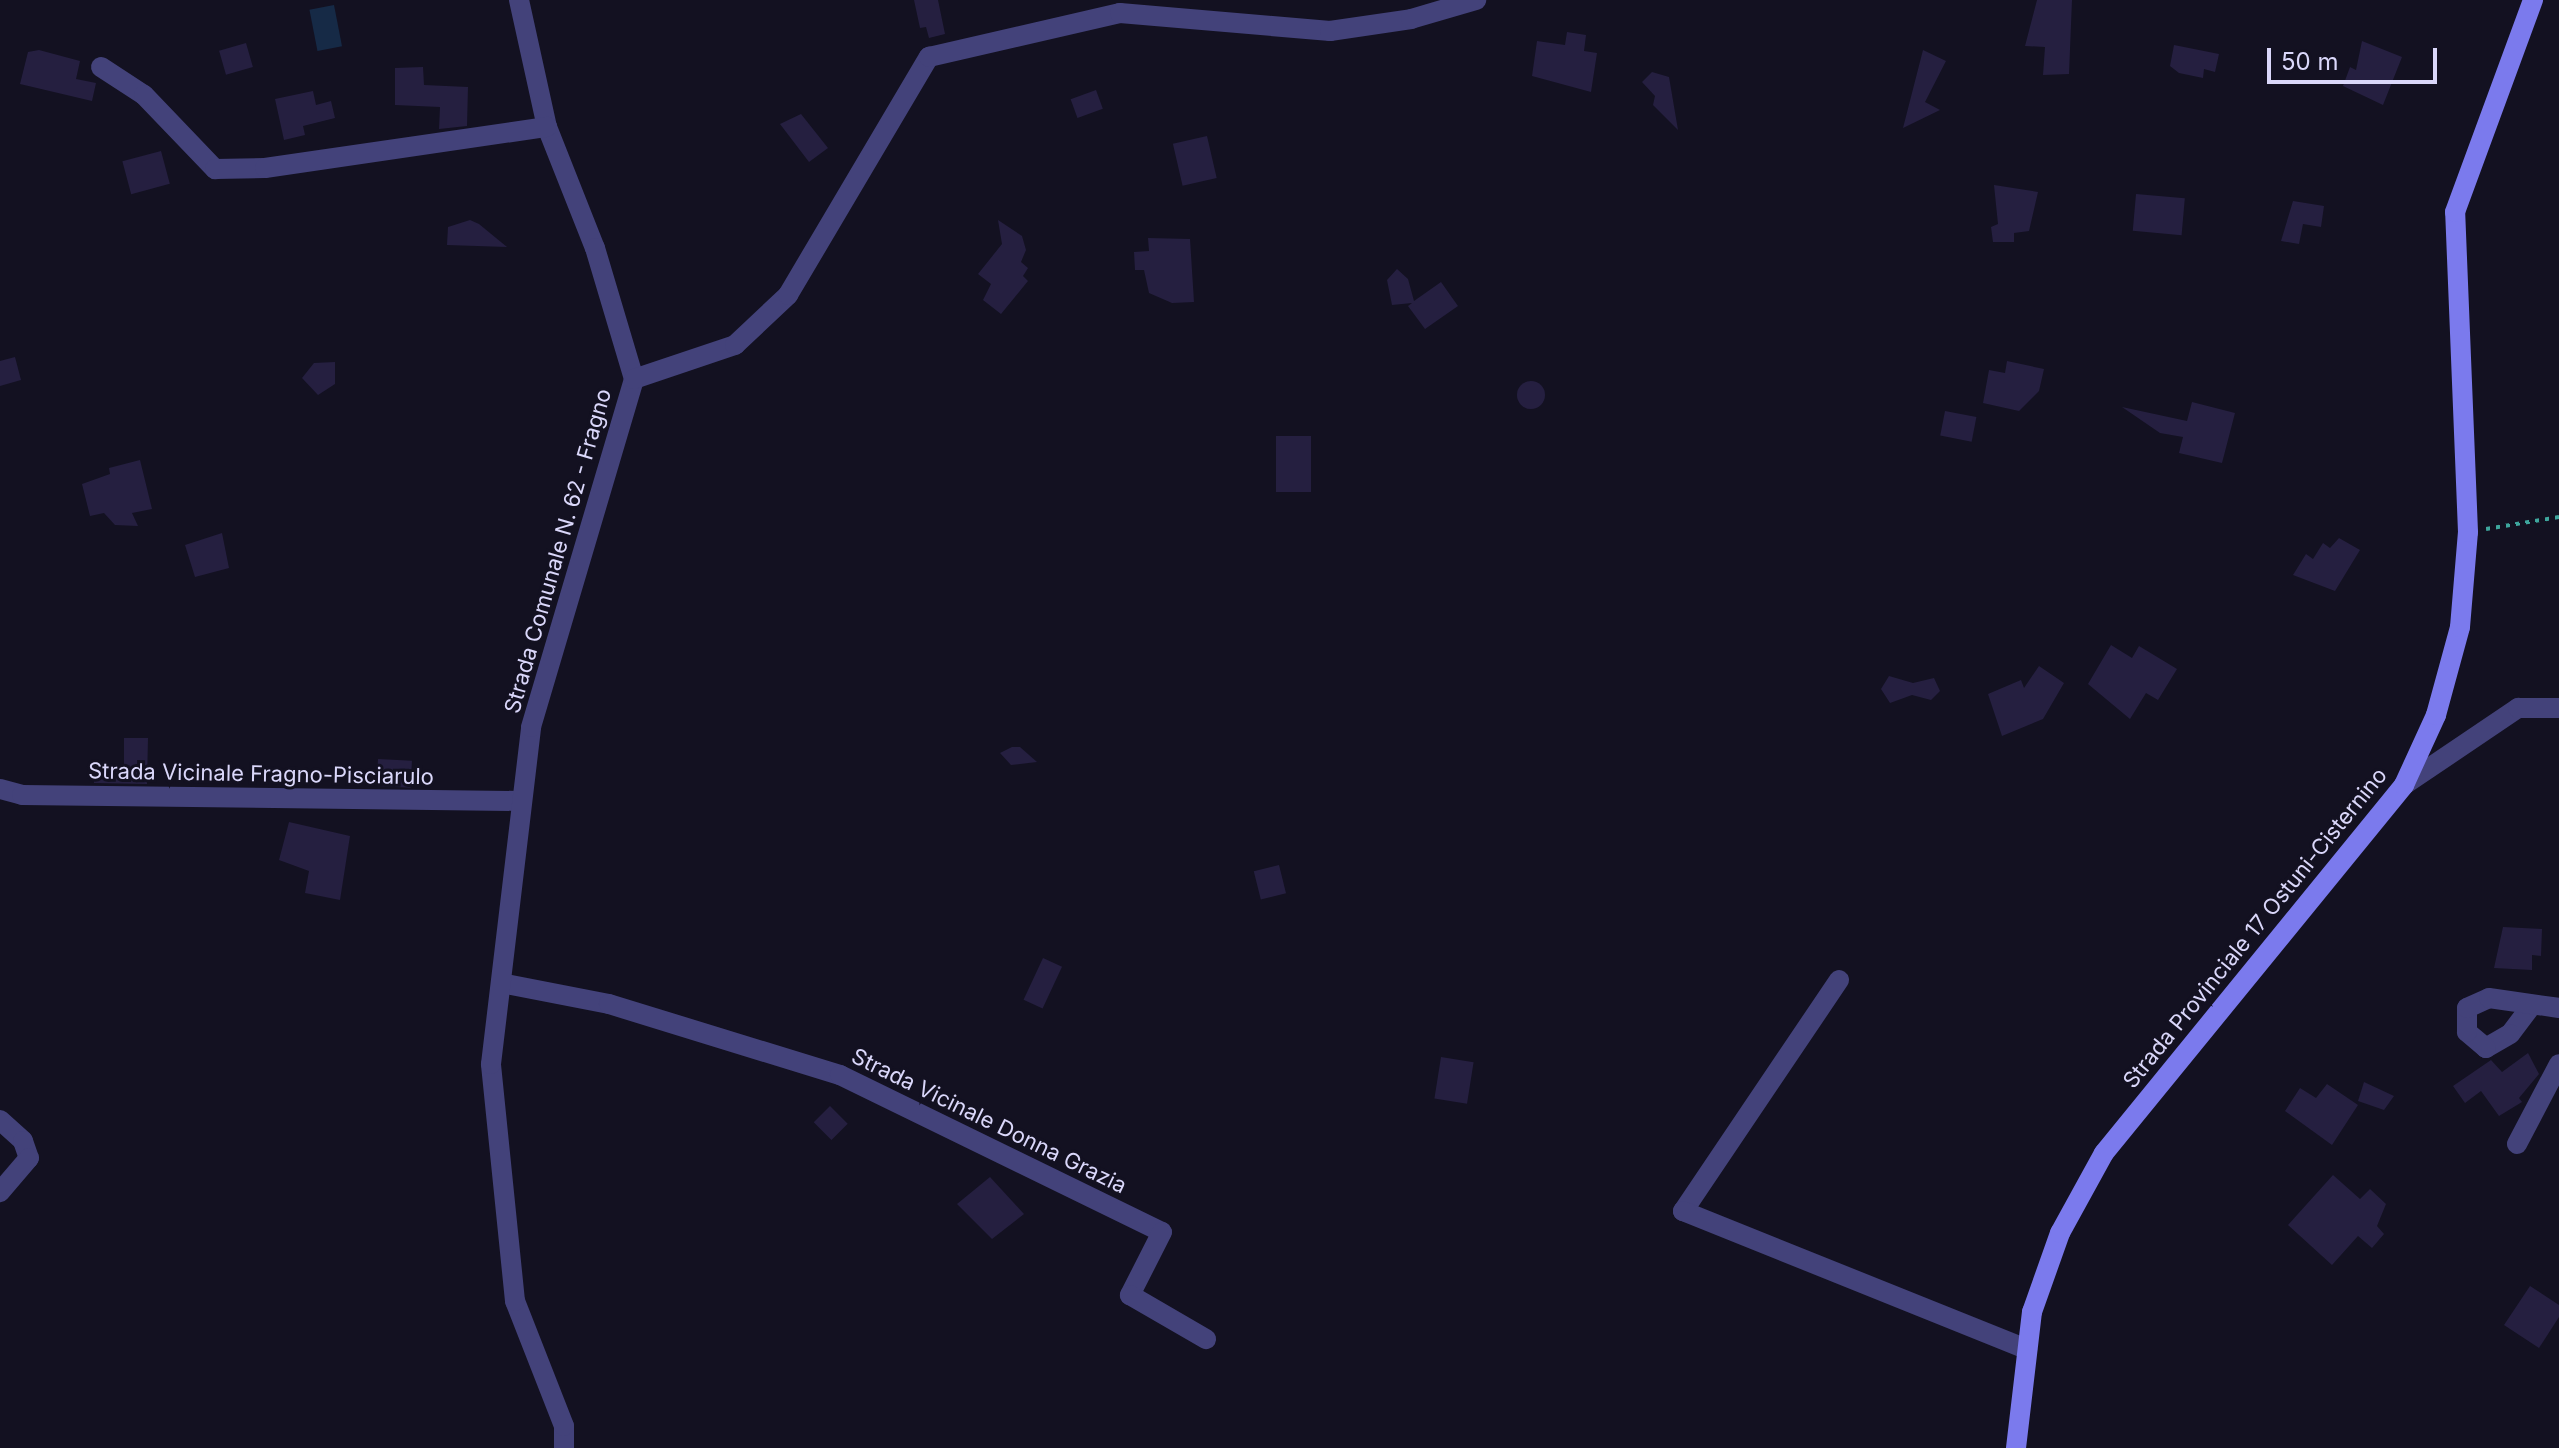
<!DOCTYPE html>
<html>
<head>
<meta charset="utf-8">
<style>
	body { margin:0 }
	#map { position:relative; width:2559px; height:1448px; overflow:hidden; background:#131121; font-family:Inter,sans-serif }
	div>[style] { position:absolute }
	.water>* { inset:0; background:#162a46; transform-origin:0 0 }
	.building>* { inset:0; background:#251f40; transform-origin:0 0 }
	.round { border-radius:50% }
	.path>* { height:4px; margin-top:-2px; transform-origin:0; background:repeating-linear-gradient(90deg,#3ea69d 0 4px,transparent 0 10px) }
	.street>* { height:20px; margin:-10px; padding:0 10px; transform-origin:10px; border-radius:10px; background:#43427a }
	.secondary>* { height:20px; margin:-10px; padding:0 10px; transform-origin:10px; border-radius:10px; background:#7b7aed }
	span { translate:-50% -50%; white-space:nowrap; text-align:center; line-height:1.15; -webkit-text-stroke:6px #131121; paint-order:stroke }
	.street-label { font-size:22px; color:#dad7fa }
	.scale { position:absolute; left:2267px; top:48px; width:170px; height:36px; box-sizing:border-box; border:4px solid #dad7fa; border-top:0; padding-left:10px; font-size:24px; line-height:28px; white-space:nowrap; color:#dad7fa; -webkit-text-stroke:6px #131121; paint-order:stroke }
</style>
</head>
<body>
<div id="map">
	<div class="water">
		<div style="left:334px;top:5px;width:42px;height:25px;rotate:79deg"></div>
	</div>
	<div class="building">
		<div style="clip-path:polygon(914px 0,938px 0,945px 34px,929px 38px,926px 27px,920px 28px)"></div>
		<div style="clip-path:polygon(2037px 0,2072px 0,2069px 74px,2043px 75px,2045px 47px,2025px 46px)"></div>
		<div style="clip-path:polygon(1567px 32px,1586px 35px,1584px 51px,1597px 53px,1591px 92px,1532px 76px,1537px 41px,1565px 45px)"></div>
		<div style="clip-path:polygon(2362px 41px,2402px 57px,2383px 105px,2343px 86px,2350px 67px,2356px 70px)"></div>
		<div style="left:246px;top:43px;width:25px;height:28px;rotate:74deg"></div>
		<div style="clip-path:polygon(2174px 45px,2219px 54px,2215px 72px,2204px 69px,2203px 78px,2179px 73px,2170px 66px)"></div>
		<div style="clip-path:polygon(39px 50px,80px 61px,76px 79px,96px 83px,92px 101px,20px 84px,28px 52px)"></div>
		<div style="clip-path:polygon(1923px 50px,1946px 61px,1925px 102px,1940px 110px,1903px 128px)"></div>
		<div style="clip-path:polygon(423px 67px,424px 85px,468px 87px,467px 126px,439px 129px,440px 107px,395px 105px,395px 68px)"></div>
		<div style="clip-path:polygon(1652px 72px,1669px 77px,1678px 130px,1653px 105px,1655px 96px,1642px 82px)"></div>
		<div style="left:1096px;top:90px;width:20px;height:27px;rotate:70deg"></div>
		<div style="clip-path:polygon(313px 91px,316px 105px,331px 101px,335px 118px,303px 126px,305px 135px,284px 140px,275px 99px)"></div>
		<div style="clip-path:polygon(801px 114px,828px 148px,809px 162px,780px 124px)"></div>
		<div style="left:1207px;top:136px;width:43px;height:35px;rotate:77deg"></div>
		<div style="left:161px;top:151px;width:34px;height:40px;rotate:75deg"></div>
		<div style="clip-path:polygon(1994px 185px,2038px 192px,2029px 231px,2014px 233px,2014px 242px,1993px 242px,1991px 227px,1998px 224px)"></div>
		<div style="left:2136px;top:194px;width:49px;height:37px;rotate:5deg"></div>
		<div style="clip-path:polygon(2293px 201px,2324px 206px,2321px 227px,2303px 224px,2299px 244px,2281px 241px)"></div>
		<div style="clip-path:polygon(470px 220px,479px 224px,507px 247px,447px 245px,448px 227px)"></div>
		<div style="clip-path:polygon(998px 220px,1022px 236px,1026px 250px,1021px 262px,1028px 268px,1023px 276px,1028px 281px,1001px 314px,983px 300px,991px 284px,978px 274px,1002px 244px)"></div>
		<div style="clip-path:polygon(1148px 238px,1190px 239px,1194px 302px,1172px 303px,1149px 293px,1144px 270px,1135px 270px,1134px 252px,1149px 251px)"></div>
		<div style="clip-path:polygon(1397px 269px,1408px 279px,1414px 301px,1441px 282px,1458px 306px,1425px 329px,1408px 306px,1412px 303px,1392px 305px,1387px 280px)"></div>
		<div style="clip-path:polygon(15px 357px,21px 380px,0 386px,0 361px)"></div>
		<div style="clip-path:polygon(2007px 361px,2044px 369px,2039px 391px,2019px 411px,1983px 403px,1989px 370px,2005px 373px)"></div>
		<div style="clip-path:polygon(335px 362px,335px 384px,318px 395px,302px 378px,314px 363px)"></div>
		<div class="round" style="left:1517px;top:381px;width:28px;height:28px"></div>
		<div style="clip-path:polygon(2192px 402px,2235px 413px,2222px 463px,2179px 453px,2183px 437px,2160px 433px,2122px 407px,2187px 421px)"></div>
		<div style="left:1945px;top:411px;width:32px;height:25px;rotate:11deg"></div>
		<div style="left:1276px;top:436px;width:35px;height:56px"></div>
		<div style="clip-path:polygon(140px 460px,152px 509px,132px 513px,138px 526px,115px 525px,104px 513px,90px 516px,82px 484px,110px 474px,109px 468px)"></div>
		<div style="clip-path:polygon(222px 533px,229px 568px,195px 577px,185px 545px)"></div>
		<div style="clip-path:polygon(2339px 538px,2360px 550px,2335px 591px,2293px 575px,2306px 554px,2313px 559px,2323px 543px,2330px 548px)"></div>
		<div style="clip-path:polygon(2111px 645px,2132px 658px,2139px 646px,2177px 669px,2158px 700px,2146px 693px,2130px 719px,2088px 684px)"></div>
		<div style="clip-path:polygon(2039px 666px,2064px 683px,2043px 719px,2002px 736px,1988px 694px,2021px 680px,2024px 688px)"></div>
		<div style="clip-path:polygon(1889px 676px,1913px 683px,1934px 678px,1940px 691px,1931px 700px,1912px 695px,1890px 703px,1881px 689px)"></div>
		<div style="clip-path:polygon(124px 738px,148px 738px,147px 784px,94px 783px,94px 766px,124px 766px)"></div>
		<div style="clip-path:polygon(1012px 747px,1020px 747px,1037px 762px,1011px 765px,1000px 753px)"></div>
		<div style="left:378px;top:759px;width:34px;height:27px;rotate:3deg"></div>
		<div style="clip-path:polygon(289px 822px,350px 836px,340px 900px,305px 893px,309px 871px,279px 860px)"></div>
		<div style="left:1279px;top:865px;width:29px;height:26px;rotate:76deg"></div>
		<div style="clip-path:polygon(2503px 927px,2542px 929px,2541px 956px,2532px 955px,2532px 970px,2494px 968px)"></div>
		<div style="left:1043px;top:958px;width:21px;height:46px;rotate:25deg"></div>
		<div style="clip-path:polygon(2528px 1053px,2539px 1074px,2519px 1098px,2522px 1102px,2499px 1116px,2481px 1091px,2465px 1103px,2453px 1086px,2491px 1060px,2502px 1072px)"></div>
		<div style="left:1441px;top:1057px;width:33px;height:42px;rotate:9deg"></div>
		<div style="clip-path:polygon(2364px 1082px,2394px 1096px,2384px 1110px,2358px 1101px)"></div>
		<div style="clip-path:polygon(2327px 1084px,2358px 1105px,2332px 1145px,2285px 1111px,2300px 1088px,2316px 1098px)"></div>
		<div style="left:830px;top:1106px;width:25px;height:23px;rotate:45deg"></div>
		<div style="clip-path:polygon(2333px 1175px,2360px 1199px,2370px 1189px,2386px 1204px,2377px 1226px,2384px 1234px,2372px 1248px,2358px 1236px,2332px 1265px,2288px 1225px)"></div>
		<div style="clip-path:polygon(990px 1177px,1024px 1214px,992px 1239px,957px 1204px)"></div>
		<div style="clip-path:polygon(2530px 1286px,2559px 1305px,2559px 1317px,2539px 1348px,2504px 1325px)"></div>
	</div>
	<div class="path">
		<div style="left:2486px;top:529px;width:74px;rotate:-9.3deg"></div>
	</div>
	<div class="street">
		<div style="left:519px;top:0;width:130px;rotate:77.6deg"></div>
		<div style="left:547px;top:127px;width:130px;rotate:68.4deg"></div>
		<div style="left:595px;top:248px;width:137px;rotate:73.4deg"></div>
		<div style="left:101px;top:67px;width:51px;rotate:33.1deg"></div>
		<div style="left:144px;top:95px;width:103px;rotate:46.2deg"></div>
		<div style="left:215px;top:169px;width:50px;rotate:-1.1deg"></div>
		<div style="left:265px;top:168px;width:285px;rotate:-8.3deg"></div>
		<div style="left:2404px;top:785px;width:138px;rotate:-34deg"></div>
		<div style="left:2518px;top:708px;width:41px"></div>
		<div style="left:0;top:789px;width:23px;rotate:15deg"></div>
		<div style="left:22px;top:795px;width:500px;rotate:0.69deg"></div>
		<div style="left:1839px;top:980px;width:279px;rotate:124deg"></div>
		<div style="left:1683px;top:1211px;width:371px;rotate:21.9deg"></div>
		<div style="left:501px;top:983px;width:110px;rotate:11deg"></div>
		<div style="left:609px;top:1004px;width:242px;rotate:17.1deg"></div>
		<div style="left:840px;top:1075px;width:358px;rotate:26deg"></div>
		<div style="left:1162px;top:1232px;width:71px;rotate:116.9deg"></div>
		<div style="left:1130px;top:1295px;width:88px;rotate:30.1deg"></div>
		<div style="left:2532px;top:1005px;width:36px;rotate:127deg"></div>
		<div style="left:2510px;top:1034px;width:28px;rotate:150deg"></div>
		<div style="left:2486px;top:1048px;width:25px;rotate:-140deg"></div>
		<div style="left:2467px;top:1032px;width:24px;rotate:-90deg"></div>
		<div style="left:2467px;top:1008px;width:24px;rotate:-24deg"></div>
		<div style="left:2489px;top:998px;width:71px;rotate:8.1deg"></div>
		<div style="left:0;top:1120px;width:31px;rotate:42deg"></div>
		<div style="left:23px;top:1141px;width:18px;rotate:71deg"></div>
		<div style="left:29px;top:1158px;width:45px;rotate:130.5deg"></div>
		<div style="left:2517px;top:1144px;width:90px;rotate:-62.3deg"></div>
		<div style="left:564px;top:1448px;width:22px;rotate:-90deg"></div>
		<div style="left:564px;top:1426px;width:134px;rotate:-111.4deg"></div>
		<div style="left:515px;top:1301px;width:238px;rotate:-95.8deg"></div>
		<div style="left:491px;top:1064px;width:339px;rotate:-83.2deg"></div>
		<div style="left:531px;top:727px;width:363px;rotate:-73.5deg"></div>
		<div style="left:634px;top:379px;width:107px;rotate:-18.6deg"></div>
		<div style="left:735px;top:345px;width:73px;rotate:-43.3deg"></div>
		<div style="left:788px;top:295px;width:277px;rotate:-59.4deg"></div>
		<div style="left:929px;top:57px;width:196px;rotate:-13deg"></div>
		<div style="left:1120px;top:13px;width:211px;rotate:4.9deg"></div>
		<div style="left:1330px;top:31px;width:82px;rotate:-8.4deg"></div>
		<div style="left:1411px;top:19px;width:68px;rotate:-16.3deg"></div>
	</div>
	<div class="secondary">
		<div style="left:2016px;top:1448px;width:137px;rotate:-83.3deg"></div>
		<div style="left:2032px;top:1312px;width:84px;rotate:-70.5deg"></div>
		<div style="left:2060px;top:1233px;width:91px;rotate:-61.2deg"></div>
		<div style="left:2104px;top:1153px;width:475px;rotate:-50.8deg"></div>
		<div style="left:2404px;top:785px;width:77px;rotate:-65.4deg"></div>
		<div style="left:2436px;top:715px;width:91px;rotate:-74.7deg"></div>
		<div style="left:2460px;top:627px;width:95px;rotate:-85.2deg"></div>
		<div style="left:2468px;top:532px;width:320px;rotate:-92.3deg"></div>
		<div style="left:2455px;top:212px;width:226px;rotate:-69.8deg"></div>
	</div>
	<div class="street-label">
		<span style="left:558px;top:551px;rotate:-74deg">Strada Comunale N. 62 - Fragno</span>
		<span style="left:261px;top:774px;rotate:1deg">Strada Vicinale Fragno-Pisciarulo</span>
		<span style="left:2255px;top:928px;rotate:-51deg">Strada Provinciale 17 Ostuni-Cisternino</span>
		<span style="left:989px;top:1121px;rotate:26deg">Strada Vicinale Donna Grazia</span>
	</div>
	<div class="scale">50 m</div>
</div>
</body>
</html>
